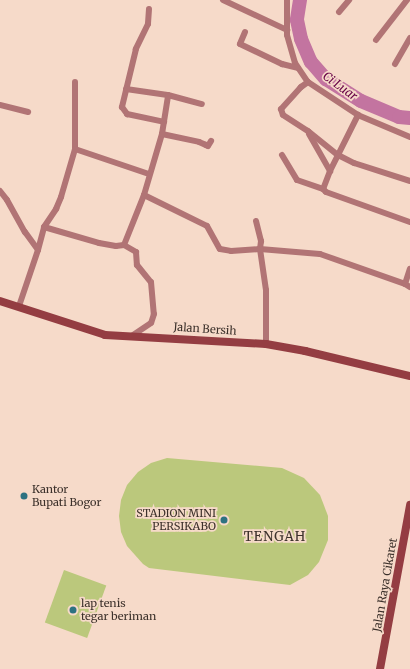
<!DOCTYPE html>
<html>
<head>
<meta charset="utf-8">
<style>
	body { margin:0 }
	#map { position:relative; width:410px; height:669px; overflow:hidden; background:#f6dac9; font-family:Merriweather,serif }
	div>[style] { position:absolute }
	.green>* { inset:0; background:#bbc87c; transform-origin:0 0 }
	.river>* { height:14px; margin:-7px; padding:0 7px; transform-origin:7px; border-radius:7px; background:#c374a0 }
	.street>* { height:6px; margin:-3px; padding:0 3px; transform-origin:3px; border-radius:3px; background:#b17475 }
	.secondary>* { height:8px; margin:-4px; padding:0 4px; transform-origin:4px; border-radius:4px; background:#943d42 }
	.dots>* { width:11px; height:11px; translate:-50% -50%; box-sizing:border-box; border:2px solid #f6dac9; border-radius:50% }
	span { translate:-50% -50%; white-space:nowrap; text-align:center; line-height:1.15; -webkit-text-stroke:3.5px #f6dac9; paint-order:stroke }
	.street-label { font-size:11px; color:#3c312b }
	.poi-label { font-size:11px; color:#3c312b }
	.left { translate:0 -50%; text-align:left }
	.right { translate:-100% -50%; text-align:right }
	.water-label { font-size:12px; color:#660146; font-style:italic }
	.quarter-label { font-size:13px; color:#3c312b; letter-spacing:1px }
</style>
</head>
<body>
<div id="map">
	<div class="green">
		<div style="clip-path:polygon(167px 458px,282px 468px,304px 478px,320px 495px,328px 516px,328px 540px,319px 562px,308px 575px,290px 585px,149px 568px,143px 564px,127px 546px,121px 532px,119px 516px,121px 500px,127px 485px,138px 472px,151px 463px)"></div>
		<div style="left:64px;top:570px;width:45px;height:56px;rotate:20deg"></div>
	</div>
	<div class="river">
		<div style="left:300px;top:0;width:20px;rotate:99deg"></div>
		<div style="left:297px;top:20px;width:19px;rotate:78deg"></div>
		<div style="left:301px;top:39px;width:25px;rotate:67deg"></div>
		<div style="left:311px;top:62px;width:23px;rotate:49deg"></div>
		<div style="left:326px;top:79px;width:41px;rotate:32.2deg"></div>
		<div style="left:361px;top:101px;width:41px;rotate:22.8deg"></div>
		<div style="left:399px;top:117px;width:11px;rotate:5deg"></div>
	</div>
	<div class="street">
		<div style="left:223px;top:0;width:71px;rotate:25.1deg"></div>
		<div style="left:287px;top:0;width:35px;rotate:90deg"></div>
		<div style="left:287px;top:35px;width:29px;rotate:74deg"></div>
		<div style="left:295px;top:63px;width:23px;rotate:56deg"></div>
		<div style="left:149px;top:9px;width:15px;rotate:94deg"></div>
		<div style="left:148px;top:24px;width:28px;rotate:116deg"></div>
		<div style="left:136px;top:49px;width:60px;rotate:103.6deg"></div>
		<div style="left:122px;top:107px;width:9px;rotate:54deg"></div>
		<div style="left:127px;top:114px;width:38px;rotate:12deg"></div>
		<div style="left:339px;top:12px;width:16px;rotate:-50deg"></div>
		<div style="left:245px;top:32px;width:13px;rotate:113deg"></div>
		<div style="left:240px;top:44px;width:47px;rotate:25.5deg"></div>
		<div style="left:282px;top:64px;width:16px;rotate:14deg"></div>
		<div style="left:376px;top:40px;width:51px;rotate:-52.2deg"></div>
		<div style="left:395px;top:64px;width:30px;rotate:-60deg"></div>
		<div style="left:75px;top:82px;width:67px;rotate:90deg"></div>
		<div style="left:75px;top:149px;width:78px;rotate:18.7deg"></div>
		<div style="left:126px;top:89px;width:42px;rotate:8.1deg"></div>
		<div style="left:168px;top:95px;width:35px;rotate:15deg"></div>
		<div style="left:0;top:105px;width:29px;rotate:14deg"></div>
		<div style="left:162px;top:134px;width:38px;rotate:12deg"></div>
		<div style="left:199px;top:142px;width:8px;rotate:23deg"></div>
		<div style="left:206px;top:145px;width:2px;rotate:27deg"></div>
		<div style="left:208px;top:146px;width:6px;rotate:-59deg"></div>
		<div style="left:309px;top:134px;width:43px;rotate:60.4deg"></div>
		<div style="left:330px;top:171px;width:19px;rotate:111deg"></div>
		<div style="left:323px;top:189px;width:4px;rotate:45deg"></div>
		<div style="left:326px;top:192px;width:89px;rotate:19.7deg"></div>
		<div style="left:410px;top:137px;width:56px;rotate:-157.1deg"></div>
		<div style="left:358px;top:115px;width:60px;rotate:-146.6deg"></div>
		<div style="left:308px;top:82px;width:9px;rotate:144deg"></div>
		<div style="left:301px;top:87px;width:30px;rotate:132deg"></div>
		<div style="left:281px;top:109px;width:6px;rotate:72deg"></div>
		<div style="left:283px;top:115px;width:30px;rotate:33deg"></div>
		<div style="left:308px;top:131px;width:38px;rotate:39deg"></div>
		<div style="left:338px;top:155px;width:18px;rotate:27deg"></div>
		<div style="left:354px;top:163px;width:59px;rotate:17.8deg"></div>
		<div style="left:282px;top:155px;width:29px;rotate:59deg"></div>
		<div style="left:297px;top:180px;width:28px;rotate:19deg"></div>
		<div style="left:330px;top:171px;width:63px;rotate:-63.4deg"></div>
		<div style="left:0;top:191px;width:11px;rotate:52deg"></div>
		<div style="left:7px;top:200px;width:37px;rotate:61deg"></div>
		<div style="left:25px;top:232px;width:22px;rotate:54deg"></div>
		<div style="left:38px;top:250px;width:59px;rotate:108.7deg"></div>
		<div style="left:144px;top:195px;width:70px;rotate:26.2deg"></div>
		<div style="left:207px;top:226px;width:26px;rotate:61deg"></div>
		<div style="left:220px;top:249px;width:11px;rotate:10deg"></div>
		<div style="left:231px;top:251px;width:29px;rotate:-4deg"></div>
		<div style="left:260px;top:249px;width:60px;rotate:4.8deg"></div>
		<div style="left:320px;top:254px;width:90px;rotate:19.4deg"></div>
		<div style="left:405px;top:284px;width:6px;rotate:31deg"></div>
		<div style="left:256px;top:221px;width:21px;rotate:76deg"></div>
		<div style="left:261px;top:241px;width:8px;rotate:97deg"></div>
		<div style="left:260px;top:249px;width:41px;rotate:81.7deg"></div>
		<div style="left:266px;top:290px;width:54px;rotate:90deg"></div>
		<div style="left:44px;top:227px;width:57px;rotate:16.2deg"></div>
		<div style="left:99px;top:243px;width:17px;rotate:10deg"></div>
		<div style="left:116px;top:246px;width:8px;rotate:-7deg"></div>
		<div style="left:124px;top:245px;width:54px;rotate:-68.2deg"></div>
		<div style="left:144px;top:195px;width:64px;rotate:-73.6deg"></div>
		<div style="left:162px;top:134px;width:39px;rotate:-81deg"></div>
		<div style="left:124px;top:245px;width:14px;rotate:30deg"></div>
		<div style="left:136px;top:252px;width:13px;rotate:86deg"></div>
		<div style="left:137px;top:265px;width:22px;rotate:51deg"></div>
		<div style="left:151px;top:282px;width:32px;rotate:85deg"></div>
		<div style="left:154px;top:314px;width:9px;rotate:108deg"></div>
		<div style="left:151px;top:323px;width:22px;rotate:146deg"></div>
		<div style="left:38px;top:250px;width:24px;rotate:-75deg"></div>
		<div style="left:44px;top:227px;width:22px;rotate:-56deg"></div>
		<div style="left:56px;top:209px;width:13px;rotate:-67deg"></div>
		<div style="left:61px;top:197px;width:50px;rotate:-73.7deg"></div>
		<div style="left:405px;top:284px;width:16px;rotate:-72deg"></div>
	</div>
	<div class="secondary">
		<div style="left:0;top:301px;width:110px;rotate:17.9deg"></div>
		<div style="left:105px;top:335px;width:161px;rotate:3.2deg"></div>
		<div style="left:266px;top:344px;width:40px;rotate:10deg"></div>
		<div style="left:305px;top:351px;width:108px;rotate:13.4deg"></div>
		<div style="left:380px;top:669px;width:167px;rotate:-79.6deg"></div>
	</div>
	<div class="dots">
		<div style="left:24px;top:496px;background:#2d7281"></div>
		<div style="left:224px;top:520px;background:#2d7281"></div>
		<div style="left:73px;top:610px;background:#2d7281"></div>
	</div>
	<div class="street-label">
		<span style="left:205px;top:329px;rotate:4deg">Jalan Bersih</span>
		<span style="left:385px;top:585px;rotate:-80deg">Jalan Raya Cikaret</span>
	</div>
	<div class="poi-label">
		<span class="left" style="left:32px;top:496px">Kantor<br>Bupati Bogor</span>
		<span class="right" style="left:216px;top:520px">STADION MINI<br>PERSIKABO</span>
		<span class="left" style="left:81px;top:610px">lap tenis<br>tegar beriman</span>
	</div>
	<div class="water-label">
		<span style="left:340px;top:86px;rotate:36deg">Ci Luar</span>
	</div>
	<div class="quarter-label">
		<span style="left:275px;top:537px">TENGAH</span>
	</div>
</div>
</body>
</html>
